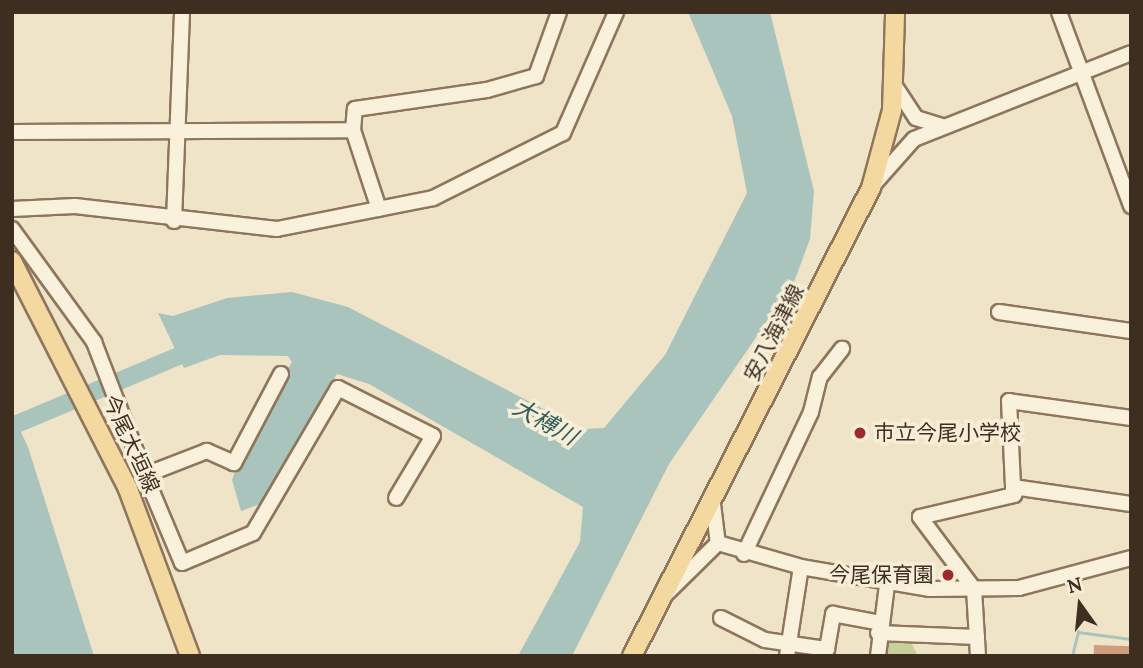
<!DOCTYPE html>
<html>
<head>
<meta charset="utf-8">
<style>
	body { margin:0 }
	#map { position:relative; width:1143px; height:668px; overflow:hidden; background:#f0e4c8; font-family:Lora,"Noto Sans JP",serif }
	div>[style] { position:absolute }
	.green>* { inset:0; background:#c9cf9b }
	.water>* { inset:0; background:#a9c4bc }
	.stream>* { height:2.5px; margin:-1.25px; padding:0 1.25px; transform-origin:1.25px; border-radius:1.25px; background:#a9c4bc }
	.river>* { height:18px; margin:-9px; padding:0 9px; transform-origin:9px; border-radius:9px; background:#a9c4bc }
	.building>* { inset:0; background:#cf9f7d; transform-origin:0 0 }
	.roads { filter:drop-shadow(2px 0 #8d765c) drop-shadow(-2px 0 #8d765c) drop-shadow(0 2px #8d765c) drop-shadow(0 -2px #8d765c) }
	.minor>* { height:14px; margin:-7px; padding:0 7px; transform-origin:7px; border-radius:7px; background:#faf1dc }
	.major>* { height:18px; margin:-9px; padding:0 9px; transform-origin:9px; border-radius:9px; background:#f3d9a0 }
	.dots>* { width:19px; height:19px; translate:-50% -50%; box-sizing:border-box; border:4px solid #f7eed8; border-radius:50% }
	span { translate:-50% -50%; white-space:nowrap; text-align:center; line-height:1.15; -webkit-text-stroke:7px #f7eed8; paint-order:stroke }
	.street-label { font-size:21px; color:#3d2e20 }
	.poi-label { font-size:21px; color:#3d2e20 }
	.left { translate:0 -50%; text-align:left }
	.right { translate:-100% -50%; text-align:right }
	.water-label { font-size:23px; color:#2f5d5a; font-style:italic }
	.frame { position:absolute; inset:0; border:14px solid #3d2e20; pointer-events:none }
	.north { position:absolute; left:1045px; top:570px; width:70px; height:70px; -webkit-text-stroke:5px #f7eed8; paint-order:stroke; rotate:345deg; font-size:19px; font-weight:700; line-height:28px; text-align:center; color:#3d2e20 }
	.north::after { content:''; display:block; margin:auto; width:24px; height:32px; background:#3d2e20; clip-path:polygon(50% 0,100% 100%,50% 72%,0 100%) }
</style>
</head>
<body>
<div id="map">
	<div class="green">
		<div style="clip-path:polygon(907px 635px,918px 656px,881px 656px,881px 637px)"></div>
	</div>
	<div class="water">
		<div style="clip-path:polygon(688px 12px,770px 12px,814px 191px,810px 239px,794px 282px,669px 464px,572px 656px,518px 656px,580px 542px,583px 507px,369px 384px,337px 374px,263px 503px,241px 511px,232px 480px,247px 437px,292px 362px,288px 356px,220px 355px,184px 368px,158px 313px,173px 316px,227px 298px,292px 292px,348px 307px,582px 429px,604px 428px,665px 355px,747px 193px,732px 116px)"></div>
		<div style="clip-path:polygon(12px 413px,28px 447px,94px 656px,12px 656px)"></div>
	</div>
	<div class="stream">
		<div style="left:1072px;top:656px;width:25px;rotate:-76deg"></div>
		<div style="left:1078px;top:632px;width:53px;rotate:7.5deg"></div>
	</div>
	<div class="river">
		<div style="left:12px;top:426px;width:204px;rotate:-22.8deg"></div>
	</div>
	<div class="building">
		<div style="left:1094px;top:645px;width:37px;height:11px;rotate:2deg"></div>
	</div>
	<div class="roads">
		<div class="minor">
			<div style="left:1059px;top:12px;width:207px;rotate:69.6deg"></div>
			<div style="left:893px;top:83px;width:42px;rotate:56.7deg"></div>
			<div style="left:916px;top:118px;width:27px;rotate:17deg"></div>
			<div style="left:353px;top:130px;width:83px;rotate:71.8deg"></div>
			<div style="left:12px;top:132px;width:341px;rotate:-0.3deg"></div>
			<div style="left:353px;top:130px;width:21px;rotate:-85deg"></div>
			<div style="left:355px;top:109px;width:133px;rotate:-8.2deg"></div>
			<div style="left:487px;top:90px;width:51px;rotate:-15.9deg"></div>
			<div style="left:536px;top:76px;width:68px;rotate:-70.2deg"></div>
			<div style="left:874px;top:184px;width:60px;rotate:-48.4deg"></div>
			<div style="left:914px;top:139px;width:233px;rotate:-21.6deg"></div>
			<div style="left:12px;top:209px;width:63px;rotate:-2.7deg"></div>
			<div style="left:75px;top:206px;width:203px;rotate:6.5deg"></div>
			<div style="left:277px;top:229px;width:159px;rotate:-11.2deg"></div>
			<div style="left:433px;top:198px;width:145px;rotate:-26.6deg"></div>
			<div style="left:563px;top:133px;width:132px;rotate:-66.3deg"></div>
			<div style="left:174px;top:221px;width:209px;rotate:-87.8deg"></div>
			<div style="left:12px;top:229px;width:140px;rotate:54deg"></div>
			<div style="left:94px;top:342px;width:142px;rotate:69deg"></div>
			<div style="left:999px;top:312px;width:133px;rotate:8.2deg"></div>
			<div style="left:281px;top:374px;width:101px;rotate:117.8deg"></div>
			<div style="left:234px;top:463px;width:30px;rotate:-156deg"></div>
			<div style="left:207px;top:451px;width:66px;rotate:158.8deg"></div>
			<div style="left:145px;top:475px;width:95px;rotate:67.2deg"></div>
			<div style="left:182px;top:563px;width:77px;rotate:-22.9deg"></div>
			<div style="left:253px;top:533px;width:168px;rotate:-59.6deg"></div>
			<div style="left:338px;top:388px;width:106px;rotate:26.8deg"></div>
			<div style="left:433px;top:436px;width:72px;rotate:120.8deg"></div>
			<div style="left:1131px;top:418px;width:123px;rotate:-172.1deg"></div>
			<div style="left:1009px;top:401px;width:86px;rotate:87.3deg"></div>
			<div style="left:1013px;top:487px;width:119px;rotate:8.2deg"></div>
			<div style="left:713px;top:504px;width:39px;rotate:83deg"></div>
			<div style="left:744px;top:554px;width:157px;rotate:-64.7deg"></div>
			<div style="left:811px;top:412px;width:36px;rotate:-76deg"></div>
			<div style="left:820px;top:377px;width:36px;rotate:-52deg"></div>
			<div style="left:663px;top:597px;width:77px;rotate:-44.5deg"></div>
			<div style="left:718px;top:543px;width:86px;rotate:16.1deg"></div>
			<div style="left:801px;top:567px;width:131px;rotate:9.7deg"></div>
			<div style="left:930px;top:589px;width:89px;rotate:-0.6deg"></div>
			<div style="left:1019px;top:588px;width:116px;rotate:-15deg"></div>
			<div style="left:721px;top:618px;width:49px;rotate:26.6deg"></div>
			<div style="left:765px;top:640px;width:63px;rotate:8.3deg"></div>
			<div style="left:827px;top:649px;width:36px;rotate:-80deg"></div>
			<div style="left:833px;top:614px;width:48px;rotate:10.8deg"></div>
			<div style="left:878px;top:633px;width:99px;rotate:2.3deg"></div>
			<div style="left:787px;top:656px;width:90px;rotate:-81.1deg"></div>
			<div style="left:878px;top:656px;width:72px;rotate:-82.8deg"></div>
			<div style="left:978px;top:656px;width:67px;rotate:-93.4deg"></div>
			<div style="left:974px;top:589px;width:90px;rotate:-126.9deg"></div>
			<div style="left:920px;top:517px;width:97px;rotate:-13.2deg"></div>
			<div style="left:1014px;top:495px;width:8px;rotate:-97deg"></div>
		</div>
		<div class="major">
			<div style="left:12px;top:261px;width:256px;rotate:63deg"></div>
			<div style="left:128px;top:489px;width:178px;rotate:69.6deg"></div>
			<div style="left:632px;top:656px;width:525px;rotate:-62.95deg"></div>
			<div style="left:871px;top:188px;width:81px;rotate:-74.9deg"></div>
			<div style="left:892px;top:110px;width:98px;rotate:-88.2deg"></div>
		</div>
	</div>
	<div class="dots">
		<div style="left:860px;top:433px;background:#9e2a2b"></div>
		<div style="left:948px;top:575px;background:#9e2a2b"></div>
	</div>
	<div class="street-label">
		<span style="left:774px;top:333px;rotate:-63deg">安八海津線</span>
		<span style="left:131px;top:444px;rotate:65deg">今尾大垣線</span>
	</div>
	<div class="poi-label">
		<span class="left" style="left:874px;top:433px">市立今尾小学校</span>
		<span class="right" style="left:934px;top:575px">今尾保育園</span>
	</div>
	<div class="water-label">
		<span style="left:545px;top:422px;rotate:29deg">大榑川</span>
	</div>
	<div class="frame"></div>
	<div class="north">N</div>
</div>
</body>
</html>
